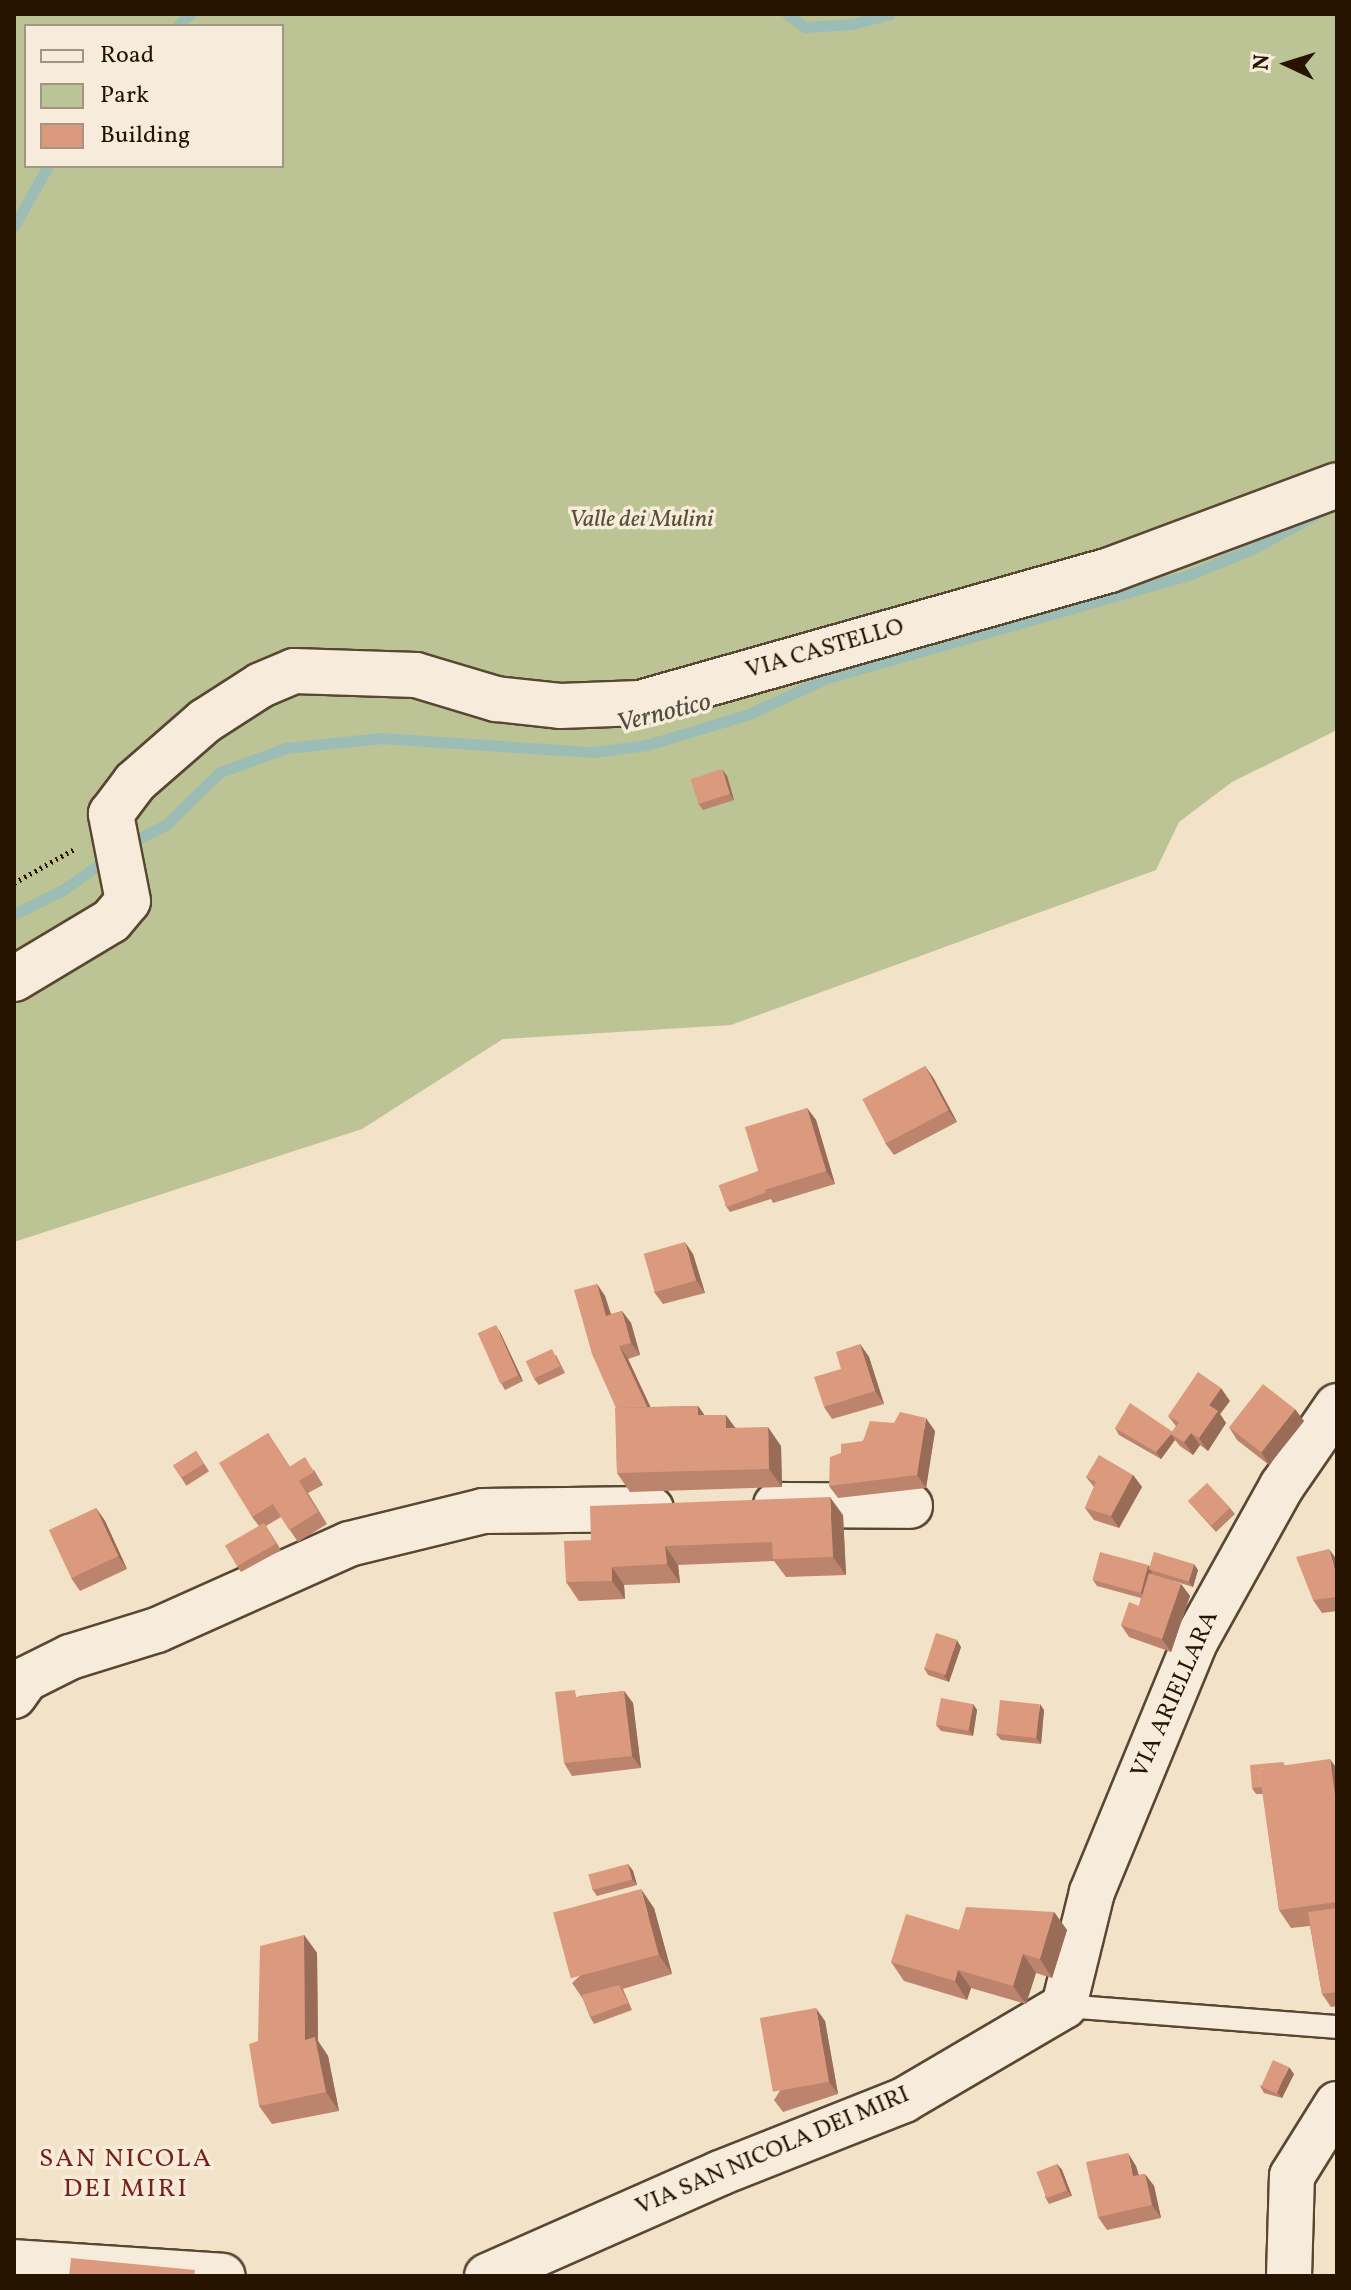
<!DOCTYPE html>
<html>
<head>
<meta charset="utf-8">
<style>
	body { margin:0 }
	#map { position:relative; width:1351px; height:2290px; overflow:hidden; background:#f2e2c7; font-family:Vollkorn,serif }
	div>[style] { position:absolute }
	.green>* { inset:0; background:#bcc394 }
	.stream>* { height:11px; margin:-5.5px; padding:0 5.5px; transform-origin:5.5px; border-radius:5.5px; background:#9bbdb6 }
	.path>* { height:5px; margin-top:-2.5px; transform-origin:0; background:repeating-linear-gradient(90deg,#261300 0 2px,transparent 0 6px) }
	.roads { filter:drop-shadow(2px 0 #594732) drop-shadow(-2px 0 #594732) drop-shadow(0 2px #594732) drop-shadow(0 -2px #594732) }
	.lane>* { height:22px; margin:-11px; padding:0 11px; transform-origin:11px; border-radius:11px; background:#f7ecdb }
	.street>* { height:44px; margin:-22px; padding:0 22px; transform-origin:22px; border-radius:22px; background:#f7ecdb }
	.secondary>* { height:44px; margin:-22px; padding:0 22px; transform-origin:22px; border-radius:22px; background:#f7ecdb }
	.wall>* { inset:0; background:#bc846c; transform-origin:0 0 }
	.shaded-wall>* { inset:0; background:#996c58 }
	.building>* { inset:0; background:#db9a7d; transform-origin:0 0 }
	span { translate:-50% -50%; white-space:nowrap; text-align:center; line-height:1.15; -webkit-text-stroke:7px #f7ecdb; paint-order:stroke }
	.park-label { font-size:24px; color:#5a5134; font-style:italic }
	.street-label { font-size:24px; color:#261300 }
	.water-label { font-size:26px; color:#4f4e40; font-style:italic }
	.neighbourhood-label { font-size:26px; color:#7a1f14; letter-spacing:2px }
	.frame { position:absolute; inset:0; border:16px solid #261300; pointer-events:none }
	.legend { position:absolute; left:24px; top:24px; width:260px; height:144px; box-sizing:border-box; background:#f7ecdb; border:2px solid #a39583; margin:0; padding:10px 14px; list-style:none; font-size:24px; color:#261300 }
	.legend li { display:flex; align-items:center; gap:16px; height:40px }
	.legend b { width:40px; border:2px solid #a39583 }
	.north { position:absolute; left:1247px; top:24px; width:80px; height:80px; -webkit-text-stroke:6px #f7ecdb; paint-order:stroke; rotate:274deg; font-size:22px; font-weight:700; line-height:32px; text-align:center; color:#261300 }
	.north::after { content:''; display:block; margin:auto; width:28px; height:36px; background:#261300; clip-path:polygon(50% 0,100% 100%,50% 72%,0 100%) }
</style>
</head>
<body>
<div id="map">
	<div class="green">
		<div style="clip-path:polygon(evenodd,14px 14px,1337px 14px,1337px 730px,1232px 782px,1179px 822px,1156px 870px,731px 1025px,503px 1039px,362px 1129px,14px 1242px,14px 14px,26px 26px,282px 26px,282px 166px,26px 166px,26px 26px)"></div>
	</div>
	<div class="stream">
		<div style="left:787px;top:14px;width:22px;rotate:36deg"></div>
		<div style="left:805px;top:27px;width:47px;rotate:-3.7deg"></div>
		<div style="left:852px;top:24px;width:39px;rotate:-15deg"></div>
		<div style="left:177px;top:26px;width:18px;rotate:-43deg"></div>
		<div style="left:14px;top:226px;width:69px;rotate:-60.5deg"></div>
		<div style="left:126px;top:845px;width:46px;rotate:-27.1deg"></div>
		<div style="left:167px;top:824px;width:74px;rotate:-44.5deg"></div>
		<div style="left:220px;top:772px;width:70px;rotate:-20deg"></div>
		<div style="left:286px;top:748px;width:96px;rotate:-6deg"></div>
		<div style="left:381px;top:738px;width:213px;rotate:3.8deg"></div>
		<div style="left:594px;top:752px;width:53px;rotate:-7.5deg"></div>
		<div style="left:647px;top:745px;width:107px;rotate:-16.9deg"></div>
		<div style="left:749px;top:714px;width:86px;rotate:-24.8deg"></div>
		<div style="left:827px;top:678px;width:376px;rotate:-15.9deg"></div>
		<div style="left:1189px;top:575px;width:73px;rotate:-22.7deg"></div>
		<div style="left:1256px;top:547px;width:67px;rotate:-28.5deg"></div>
		<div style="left:14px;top:914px;width:55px;rotate:-26.1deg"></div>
		<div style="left:63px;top:890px;width:55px;rotate:-35.4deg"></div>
	</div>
	<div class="path">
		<div style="left:14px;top:883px;width:71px;rotate:-29.4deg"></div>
	</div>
	<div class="roads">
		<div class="lane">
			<div style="left:1064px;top:2006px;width:274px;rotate:4.4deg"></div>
		</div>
		<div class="street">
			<div style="left:14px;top:979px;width:113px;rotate:-30.9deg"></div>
			<div style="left:111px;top:921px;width:26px;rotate:-50deg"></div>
			<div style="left:128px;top:901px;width:89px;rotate:-101.1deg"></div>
			<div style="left:111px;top:814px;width:40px;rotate:-53deg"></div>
			<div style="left:135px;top:782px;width:93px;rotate:-41.1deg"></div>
			<div style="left:205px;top:721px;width:67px;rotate:-32.7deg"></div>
			<div style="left:261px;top:685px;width:36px;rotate:-23deg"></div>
			<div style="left:294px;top:671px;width:122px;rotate:1.9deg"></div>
			<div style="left:416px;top:675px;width:84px;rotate:16.7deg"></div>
			<div style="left:496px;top:699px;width:64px;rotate:6.2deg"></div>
			<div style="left:560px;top:706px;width:80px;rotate:-2.1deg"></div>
			<div style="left:640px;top:703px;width:488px;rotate:-15.8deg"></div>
			<div style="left:1110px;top:570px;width:242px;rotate:-20.5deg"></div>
			<div style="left:776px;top:1505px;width:134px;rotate:0.4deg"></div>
			<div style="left:14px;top:1696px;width:21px;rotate:-55deg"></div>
			<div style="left:26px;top:1679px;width:49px;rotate:-26.6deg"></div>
			<div style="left:70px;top:1657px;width:91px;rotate:-17.2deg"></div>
			<div style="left:157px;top:1630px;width:210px;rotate:-24.1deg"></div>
			<div style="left:349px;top:1544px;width:138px;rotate:-13.8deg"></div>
			<div style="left:483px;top:1511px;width:168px;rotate:-0.7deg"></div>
			<div style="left:14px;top:2262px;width:209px;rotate:3.8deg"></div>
			<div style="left:487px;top:2276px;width:255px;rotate:-23.8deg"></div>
			<div style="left:720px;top:2173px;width:198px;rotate:-21.6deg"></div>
			<div style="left:904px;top:2100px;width:186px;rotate:-30.4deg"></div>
			<div style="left:1064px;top:2006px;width:117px;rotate:-76.2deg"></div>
			<div style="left:1092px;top:1892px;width:270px;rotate:-67.6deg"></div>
			<div style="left:1195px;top:1642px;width:179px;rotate:-60.9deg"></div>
			<div style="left:1282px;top:1486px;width:97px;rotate:-55.5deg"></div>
		</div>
		<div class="secondary">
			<div style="left:1289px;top:2276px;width:100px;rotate:-88.3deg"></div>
			<div style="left:1292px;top:2176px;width:85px;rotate:-58deg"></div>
		</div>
	</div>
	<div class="wall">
		<div style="clip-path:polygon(727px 776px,734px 800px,703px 810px,698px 803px)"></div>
		<div style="clip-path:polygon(925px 1066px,934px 1079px,957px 1122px,894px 1155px,885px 1143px)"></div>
		<div style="clip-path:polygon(807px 1108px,816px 1120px,835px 1184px,773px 1203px,771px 1199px,730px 1212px,725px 1205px,758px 1171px)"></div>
		<div style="clip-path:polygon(693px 1254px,705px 1293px,663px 1304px,654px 1292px)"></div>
		<div style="clip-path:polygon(597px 1284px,605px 1296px,611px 1314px,622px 1311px,631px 1323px,640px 1355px,628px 1359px,650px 1407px,698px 1406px,704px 1415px,781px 1446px,782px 1487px,630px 1492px,617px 1473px,616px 1408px)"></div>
		<div style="clip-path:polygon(500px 1332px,523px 1381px,505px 1390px,501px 1383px)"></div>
		<div style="clip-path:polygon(860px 1344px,869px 1357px,884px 1404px,832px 1419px,824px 1407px,841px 1369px)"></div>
		<div style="clip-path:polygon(556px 1355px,565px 1373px,539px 1385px,534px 1379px)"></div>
		<div style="clip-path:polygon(1230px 1401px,1220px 1414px,1226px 1423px,1208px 1451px,1200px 1445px,1193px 1455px,1180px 1446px,1175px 1440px,1161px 1459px,1119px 1435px,1115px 1428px,1172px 1432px,1176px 1426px,1168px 1416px)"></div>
		<div style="clip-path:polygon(1304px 1421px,1269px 1465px,1237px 1440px,1229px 1427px)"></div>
		<div style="clip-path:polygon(894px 1423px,935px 1431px,926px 1488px,838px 1498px,829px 1486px,841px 1453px)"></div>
		<div style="clip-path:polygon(268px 1433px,290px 1467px,314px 1470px,323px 1485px,308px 1493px,327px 1524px,298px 1542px,281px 1517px,266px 1526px,281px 1550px,241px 1572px,237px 1566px,259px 1526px,252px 1517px)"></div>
		<div style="left:196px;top:1451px;width:24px;height:27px;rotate:57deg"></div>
		<div style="clip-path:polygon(1133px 1475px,1142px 1487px,1119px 1528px,1094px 1520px,1085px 1508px,1094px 1487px,1086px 1477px)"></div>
		<div style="clip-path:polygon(1188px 1501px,1230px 1508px,1235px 1514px,1216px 1532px)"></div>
		<div style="clip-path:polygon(96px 1508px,105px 1521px,127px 1569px,80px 1591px,71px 1578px)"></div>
		<div style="clip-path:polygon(843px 1515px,846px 1575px,786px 1577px,774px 1561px,678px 1565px,680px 1583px,624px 1585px,625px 1599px,579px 1601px,566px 1582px,591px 1540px)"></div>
		<div style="clip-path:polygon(1337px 1560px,1337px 1611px,1322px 1613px,1313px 1600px)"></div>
		<div style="clip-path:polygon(1148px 1565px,1150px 1567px,1198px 1570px,1193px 1587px,1164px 1578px,1181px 1584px,1190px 1596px,1171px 1652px,1129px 1637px,1121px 1625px,1139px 1606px,1141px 1598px,1097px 1586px,1093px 1580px)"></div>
		<div style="clip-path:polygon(961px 1647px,949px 1682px,928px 1675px,924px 1668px)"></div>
		<div style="clip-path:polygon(624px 1691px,633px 1703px,641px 1768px,572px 1776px,564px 1763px,579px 1696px)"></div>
		<div style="clip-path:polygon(973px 1704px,977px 1710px,973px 1736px,941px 1731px,936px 1725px)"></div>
		<div style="clip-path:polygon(1044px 1710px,1041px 1744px,1001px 1740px,996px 1734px)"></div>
		<div style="clip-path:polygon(1283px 1762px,1285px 1766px,1337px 1769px,1337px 2006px,1331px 2007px,1322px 1994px,1310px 1926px,1291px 1928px,1279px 1910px,1263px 1794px,1256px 1794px,1252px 1788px)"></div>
		<div style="clip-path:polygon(628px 1864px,633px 1871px,637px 1885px,597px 1896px,592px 1889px)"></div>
		<div style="clip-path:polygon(654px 1908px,672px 1974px,623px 1989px,632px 2010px,594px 2024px,590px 2017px,583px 1999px,572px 1983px)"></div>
		<div style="clip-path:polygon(1054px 1912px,1067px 1930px,1052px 1978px,1036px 1973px,1026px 2004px,971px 1988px,967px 2000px,904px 1981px,891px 1962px,959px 1930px)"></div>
		<div style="clip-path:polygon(304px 1935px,317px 1953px,318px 2041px,328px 2056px,339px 2111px,272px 2124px,259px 2106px,258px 2041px)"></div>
		<div style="clip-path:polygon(825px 2021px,838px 2094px,783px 2112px,774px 2100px)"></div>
		<div style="clip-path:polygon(1294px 2074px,1282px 2098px,1264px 2093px,1260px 2086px)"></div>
		<div style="clip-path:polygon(1057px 2164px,1062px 2170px,1072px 2196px,1049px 2204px,1045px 2197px)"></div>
		<div style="clip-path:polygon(1136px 2166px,1139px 2175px,1145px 2174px,1154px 2186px,1161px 2218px,1107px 2230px,1098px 2217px)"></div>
	</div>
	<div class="shaded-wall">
		<div style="clip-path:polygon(722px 769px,727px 776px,734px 800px,730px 794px)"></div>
		<div style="clip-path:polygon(925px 1066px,934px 1079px,957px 1122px,948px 1110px)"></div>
		<div style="clip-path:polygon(807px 1108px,816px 1120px,835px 1184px,826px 1171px)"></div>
		<div style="clip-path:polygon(685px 1242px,693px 1254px,705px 1293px,696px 1280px)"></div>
		<div style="clip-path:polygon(597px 1284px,605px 1296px,615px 1328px,606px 1316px)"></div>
		<div style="clip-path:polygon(622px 1311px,631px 1323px,640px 1355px,631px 1343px)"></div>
		<div style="clip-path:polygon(496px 1325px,500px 1332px,523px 1381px,518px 1375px)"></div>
		<div style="clip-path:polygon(860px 1344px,869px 1357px,884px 1404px,875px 1391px)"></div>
		<div style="clip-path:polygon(619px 1346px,628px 1359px,659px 1425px,650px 1412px)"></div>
		<div style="clip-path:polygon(1221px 1388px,1230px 1401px,1220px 1414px,1226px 1423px,1208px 1451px,1199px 1438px,1209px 1405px)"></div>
		<div style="clip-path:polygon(698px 1406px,711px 1424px,698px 1415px)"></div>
		<div style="clip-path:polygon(1295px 1409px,1304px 1421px,1269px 1465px,1261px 1452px)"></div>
		<div style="clip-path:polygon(726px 1415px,739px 1433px,726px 1428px)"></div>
		<div style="clip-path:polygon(926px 1418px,935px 1431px,926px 1488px,917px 1475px)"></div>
		<div style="clip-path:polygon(768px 1427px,781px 1446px,782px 1487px,769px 1469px)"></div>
		<div style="clip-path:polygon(1191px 1433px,1200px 1445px,1193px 1455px,1184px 1442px)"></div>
		<div style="clip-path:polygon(1171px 1434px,1175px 1440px,1161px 1459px,1156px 1452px)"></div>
		<div style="clip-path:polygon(1133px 1475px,1142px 1487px,1119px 1528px,1111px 1516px)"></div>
		<div style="clip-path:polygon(830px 1497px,843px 1515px,846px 1575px,833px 1557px)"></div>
		<div style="clip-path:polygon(96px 1508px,105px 1521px,127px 1569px,118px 1556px)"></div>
		<div style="clip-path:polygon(665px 1546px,678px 1565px,680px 1583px,667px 1564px)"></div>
		<div style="clip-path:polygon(1329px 1549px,1337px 1560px,1337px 1577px)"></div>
		<div style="clip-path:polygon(1194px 1564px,1198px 1570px,1193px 1587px,1188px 1581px)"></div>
		<div style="clip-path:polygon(1148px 1565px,1152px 1573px,1145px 1599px,1141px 1592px)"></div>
		<div style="clip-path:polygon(612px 1567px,624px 1585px,625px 1599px,612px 1581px)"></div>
		<div style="clip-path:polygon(1181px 1584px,1190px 1596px,1171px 1652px,1162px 1639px)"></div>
		<div style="clip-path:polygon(957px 1640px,961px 1647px,949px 1682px,944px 1676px)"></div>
		<div style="clip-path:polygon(624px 1691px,633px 1703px,641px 1768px,632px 1756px)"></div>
		<div style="clip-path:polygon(973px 1704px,977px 1710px,973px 1736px,969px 1730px)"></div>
		<div style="clip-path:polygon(1040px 1704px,1044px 1710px,1041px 1744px,1036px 1738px)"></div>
		<div style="clip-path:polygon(1330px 1759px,1337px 1769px,1337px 1810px)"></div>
		<div style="clip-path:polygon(628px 1864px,633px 1871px,637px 1885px,632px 1879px)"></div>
		<div style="clip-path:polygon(641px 1889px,654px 1908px,672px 1974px,659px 1955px)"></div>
		<div style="clip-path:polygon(1054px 1912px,1067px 1930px,1052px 1978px,1040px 1959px)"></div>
		<div style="clip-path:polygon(304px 1935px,317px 1953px,318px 2041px,328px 2056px,339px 2111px,326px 2092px,305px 2040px)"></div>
		<div style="clip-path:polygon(1023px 1954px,1036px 1973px,1026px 2004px,1013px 1986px)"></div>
		<div style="clip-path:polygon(958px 1970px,971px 1988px,967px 2000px,955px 1981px)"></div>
		<div style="clip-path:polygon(816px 2008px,825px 2021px,838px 2094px,829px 2082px)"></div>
		<div style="clip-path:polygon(1289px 2067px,1294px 2074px,1282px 2098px,1277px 2092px)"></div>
		<div style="clip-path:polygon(1128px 2153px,1136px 2166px,1142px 2189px,1133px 2176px)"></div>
		<div style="clip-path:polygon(1057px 2164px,1062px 2170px,1072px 2196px,1067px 2190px)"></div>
		<div style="clip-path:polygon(1145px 2174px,1154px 2186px,1161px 2218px,1152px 2205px)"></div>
	</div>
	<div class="building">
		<div style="left:722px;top:769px;width:26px;height:33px;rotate:72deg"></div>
		<div style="left:925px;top:1066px;width:50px;height:71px;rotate:62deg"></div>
		<div style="left:807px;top:1108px;width:66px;height:65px;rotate:73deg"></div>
		<div style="left:758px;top:1171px;width:23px;height:42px;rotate:70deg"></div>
		<div style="left:685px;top:1242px;width:40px;height:43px;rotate:74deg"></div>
		<div style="clip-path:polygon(597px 1284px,606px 1316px,622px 1311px,631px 1343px,619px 1346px,647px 1407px,616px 1408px,592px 1354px,574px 1290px)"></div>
		<div style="left:496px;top:1325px;width:55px;height:20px;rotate:66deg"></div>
		<div style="clip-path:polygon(860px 1344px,875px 1391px,824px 1407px,814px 1377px,841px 1369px,836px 1352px)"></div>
		<div style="left:552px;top:1349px;width:19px;height:29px;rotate:65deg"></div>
		<div style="clip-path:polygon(1198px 1372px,1221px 1388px,1209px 1405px,1218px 1411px,1199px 1438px,1191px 1433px,1184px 1442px,1171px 1434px,1179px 1422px,1168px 1416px)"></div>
		<div style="left:1263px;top:1384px;width:41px;height:55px;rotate:38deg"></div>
		<div style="clip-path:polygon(1130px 1403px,1173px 1432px,1156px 1452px,1115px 1428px)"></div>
		<div style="clip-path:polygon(698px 1406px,698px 1415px,726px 1415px,726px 1428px,768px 1427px,769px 1469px,617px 1473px,615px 1408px)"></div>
		<div style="clip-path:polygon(900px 1412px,926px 1418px,917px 1475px,829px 1486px,830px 1457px,841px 1453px,841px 1444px,863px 1441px,870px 1421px,894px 1423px)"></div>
		<div style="clip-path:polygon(268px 1433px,289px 1467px,305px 1457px,314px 1472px,299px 1481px,318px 1512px,289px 1530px,273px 1504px,252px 1517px,219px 1463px)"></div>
		<div style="left:196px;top:1451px;width:15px;height:27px;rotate:58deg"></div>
		<div style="clip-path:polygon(1099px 1455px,1133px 1475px,1111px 1516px,1085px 1508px,1096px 1482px,1086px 1477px)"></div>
		<div style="left:1207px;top:1483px;width:34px;height:26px;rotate:47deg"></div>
		<div style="clip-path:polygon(830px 1497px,833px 1557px,773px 1559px,772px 1542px,665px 1546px,667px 1564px,612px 1567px,612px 1581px,566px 1582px,564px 1541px,591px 1540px,590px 1506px)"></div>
		<div style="left:96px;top:1508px;width:53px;height:52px;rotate:65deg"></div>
		<div style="left:264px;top:1523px;width:24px;height:45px;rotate:60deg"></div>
		<div style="clip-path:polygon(1329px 1549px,1337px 1577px,1337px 1597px,1313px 1600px,1296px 1557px)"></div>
		<div style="left:1100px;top:1552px;width:50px;height:29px;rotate:15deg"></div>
		<div style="left:1154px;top:1552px;width:42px;height:18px;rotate:17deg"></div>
		<div style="clip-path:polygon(1149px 1573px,1181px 1584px,1162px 1639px,1121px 1625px,1129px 1602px,1139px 1606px)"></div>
		<div style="left:936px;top:1633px;width:22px;height:37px;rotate:18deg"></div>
		<div style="clip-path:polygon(575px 1690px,576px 1697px,624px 1691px,632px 1756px,564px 1763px,555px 1692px)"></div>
		<div style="left:941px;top:1698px;width:33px;height:27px;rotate:11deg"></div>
		<div style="left:1000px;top:1700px;width:40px;height:34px;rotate:6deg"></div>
		<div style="clip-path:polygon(1330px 1759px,1337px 1810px,1337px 1902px,1279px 1910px,1259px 1769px)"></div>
		<div style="clip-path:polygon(1283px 1762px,1284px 1766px,1259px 1769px,1262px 1787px,1252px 1788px,1250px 1765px)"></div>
		<div style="left:628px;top:1864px;width:16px;height:41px;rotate:75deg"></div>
		<div style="left:641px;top:1889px;width:68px;height:91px;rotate:75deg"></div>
		<div style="clip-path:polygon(966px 1907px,1054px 1912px,1040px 1959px,1023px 1954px,1013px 1986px,958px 1970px,955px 1981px,891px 1962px,906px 1914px,959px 1930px)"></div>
		<div style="clip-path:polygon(1337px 1908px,1337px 1992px,1322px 1994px,1308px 1912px)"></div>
		<div style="clip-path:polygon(304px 1935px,305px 2040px,315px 2037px,326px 2092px,259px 2106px,249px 2044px,258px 2041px,260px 1946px)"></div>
		<div style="clip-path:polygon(619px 1985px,628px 2003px,590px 2017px,582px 1995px)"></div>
		<div style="left:816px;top:2008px;width:75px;height:57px;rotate:80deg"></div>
		<div style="left:1273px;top:2060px;width:17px;height:29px;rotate:24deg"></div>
		<div style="clip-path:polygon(1128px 2153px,1133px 2176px,1145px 2174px,1152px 2205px,1098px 2217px,1086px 2162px)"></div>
		<div style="left:1057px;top:2164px;width:28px;height:22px;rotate:69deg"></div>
		<div style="clip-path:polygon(71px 2258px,195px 2270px,194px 2276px,69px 2276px)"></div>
	</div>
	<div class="park-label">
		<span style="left:641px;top:521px">Valle dei Mulini</span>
	</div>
	<div class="street-label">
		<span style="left:825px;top:650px;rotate:-16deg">VIA CASTELLO</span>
		<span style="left:1176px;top:1695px;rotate:-66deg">VIA ARIELLARA</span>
		<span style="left:773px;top:2152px;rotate:-23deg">VIA SAN NICOLA DEI MIRI</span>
	</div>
	<div class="water-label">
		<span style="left:664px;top:714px;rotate:-14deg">Vernotico</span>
	</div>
	<div class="neighbourhood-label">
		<span style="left:126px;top:2175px">SAN NICOLA<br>DEI MIRI</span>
	</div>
	<div class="frame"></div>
	<ul class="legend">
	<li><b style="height:10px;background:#f7ecdb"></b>Road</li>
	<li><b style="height:22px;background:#bcc394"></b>Park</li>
	<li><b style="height:22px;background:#db9a7d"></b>Building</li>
	</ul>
	<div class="north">N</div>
</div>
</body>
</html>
